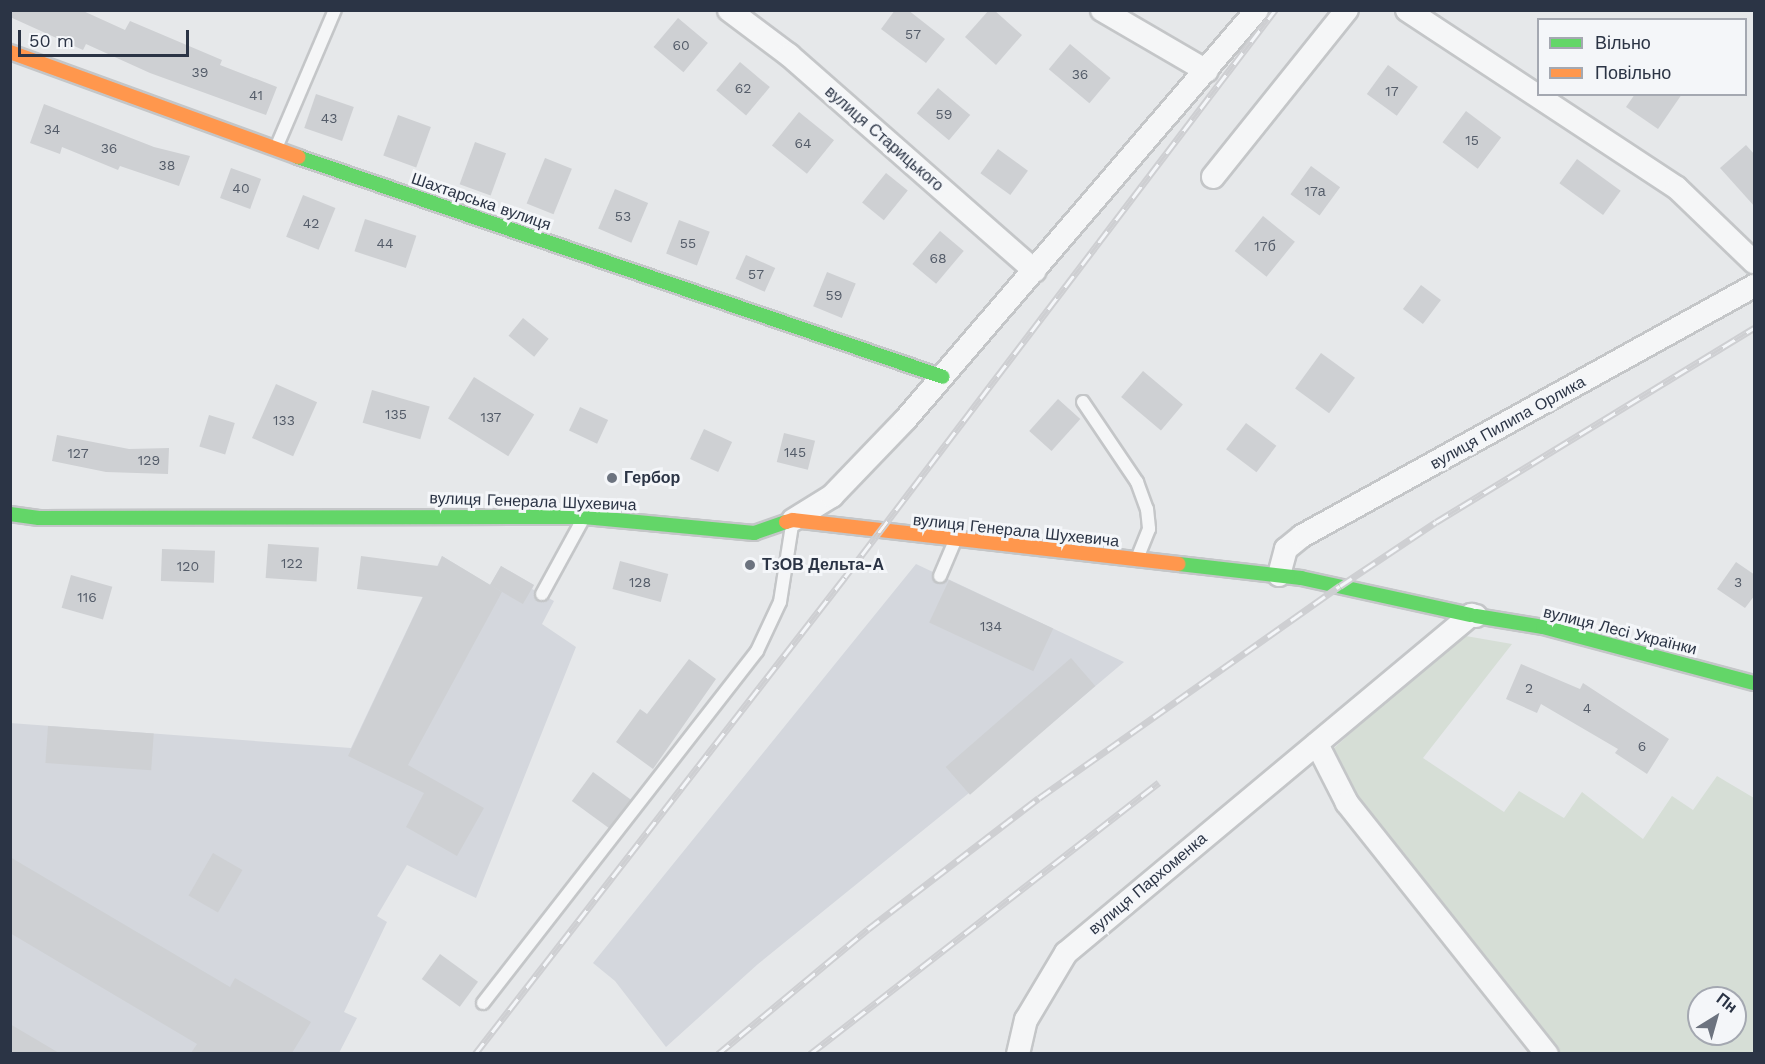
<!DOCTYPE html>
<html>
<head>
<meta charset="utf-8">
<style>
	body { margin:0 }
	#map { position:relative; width:1765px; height:1064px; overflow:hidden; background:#e6e8ea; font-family:"Work Sans",sans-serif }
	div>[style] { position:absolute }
	.built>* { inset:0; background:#d4d7dd }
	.green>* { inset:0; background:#d6ded6 }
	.building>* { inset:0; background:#ced0d3; transform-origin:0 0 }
	.roads { filter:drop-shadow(2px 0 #c4c6c8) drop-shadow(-2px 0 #c4c6c8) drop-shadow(0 2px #c4c6c8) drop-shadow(0 -2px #c4c6c8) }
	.lane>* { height:12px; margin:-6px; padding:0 6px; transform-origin:6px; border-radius:6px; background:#f5f6f7 }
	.street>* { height:22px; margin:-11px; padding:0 11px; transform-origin:11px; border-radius:11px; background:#f5f6f7 }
	.fast>* { height:14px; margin:-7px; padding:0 7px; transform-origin:7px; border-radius:7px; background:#63d668 }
	.slow>* { height:14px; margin:-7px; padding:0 7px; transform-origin:7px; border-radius:7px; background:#ff974d }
	.rail>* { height:7px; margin-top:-3.5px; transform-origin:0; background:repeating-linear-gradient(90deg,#f4f6f9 0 14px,#cecfd2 0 28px); box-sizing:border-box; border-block:2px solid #cecfd2 }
	.dots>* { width:16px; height:16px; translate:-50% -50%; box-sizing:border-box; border:3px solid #f4f6f9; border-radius:50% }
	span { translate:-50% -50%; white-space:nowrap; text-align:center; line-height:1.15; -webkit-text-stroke:6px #f4f6f9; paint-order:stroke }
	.number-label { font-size:14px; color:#545c69 }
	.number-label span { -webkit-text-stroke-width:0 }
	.street-label { font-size:16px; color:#2b3445 }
	.poi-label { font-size:16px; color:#2b3445; font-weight:700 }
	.left { translate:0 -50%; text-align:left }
	.frame { position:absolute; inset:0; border:12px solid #2b3445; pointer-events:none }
	.legend { position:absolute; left:1537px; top:18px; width:210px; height:78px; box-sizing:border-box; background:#f4f6f9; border:2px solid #a4a8b1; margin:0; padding:8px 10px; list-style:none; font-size:18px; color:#2b3445 }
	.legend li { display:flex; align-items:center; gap:12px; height:30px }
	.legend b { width:30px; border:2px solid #a4a8b1 }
	.north { position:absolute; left:1687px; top:986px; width:60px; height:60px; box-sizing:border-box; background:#f4f6f9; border:2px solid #a4a8b1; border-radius:50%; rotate:37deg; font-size:16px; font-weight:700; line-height:24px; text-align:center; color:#2b3445 }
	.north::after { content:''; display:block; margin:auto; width:21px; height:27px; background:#6c737f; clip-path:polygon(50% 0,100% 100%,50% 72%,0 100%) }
	.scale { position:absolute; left:18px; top:30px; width:171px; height:27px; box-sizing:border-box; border:3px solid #2b3445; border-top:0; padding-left:8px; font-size:18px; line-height:21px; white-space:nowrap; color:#2b3445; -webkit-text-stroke:4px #f4f6f9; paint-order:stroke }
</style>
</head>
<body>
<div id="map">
	<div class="built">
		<div style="clip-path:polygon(442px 556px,490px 585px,501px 566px,534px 585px,532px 589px,554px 601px,542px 624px,576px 647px,476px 898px,407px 865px,377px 916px,387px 922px,344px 1012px,357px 1018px,339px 1053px,11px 1053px,10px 723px,351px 748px)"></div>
		<div style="clip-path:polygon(916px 564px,1124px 662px,969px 793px,758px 964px,666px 1047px,615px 981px,593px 963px)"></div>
	</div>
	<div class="green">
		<div style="clip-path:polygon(evenodd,1460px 635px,1512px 644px,1423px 758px,1504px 812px,1519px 791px,1564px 818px,1582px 792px,1643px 839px,1672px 796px,1693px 810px,1717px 776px,1754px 798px,1754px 1053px,1547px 1053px,1324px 757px,1460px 635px,1699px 998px,1735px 998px,1735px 1034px,1699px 1034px,1699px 998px)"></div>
	</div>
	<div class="building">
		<div style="clip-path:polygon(10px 10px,81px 10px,125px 30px,130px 21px,222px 60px,220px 65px,277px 87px,266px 115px,150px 73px,86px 44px,83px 50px,10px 17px)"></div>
		<div style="clip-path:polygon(895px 10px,908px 10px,945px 39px,926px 63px,881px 29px)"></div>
		<div style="clip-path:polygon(989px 10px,994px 10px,1022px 35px,996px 65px,965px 37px)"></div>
		<div style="left:678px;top:18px;width:39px;height:38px;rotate:40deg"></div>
		<div style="left:1070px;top:44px;width:53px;height:33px;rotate:40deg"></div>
		<div style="left:740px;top:62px;width:39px;height:37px;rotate:40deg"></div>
		<div style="left:1388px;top:65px;width:37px;height:36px;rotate:36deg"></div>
		<div style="left:938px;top:88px;width:42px;height:33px;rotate:40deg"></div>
		<div style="left:316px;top:94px;width:40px;height:36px;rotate:19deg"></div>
		<div style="clip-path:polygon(1635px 94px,1682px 94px,1658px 129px,1626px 107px)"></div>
		<div style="clip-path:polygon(44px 104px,154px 147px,190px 156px,179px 186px,120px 166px,118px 170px,62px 147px,60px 154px,30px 143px)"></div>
		<div style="left:1466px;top:111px;width:44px;height:39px;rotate:37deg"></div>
		<div style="left:799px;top:112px;width:45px;height:43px;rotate:39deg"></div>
		<div style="left:398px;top:115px;width:35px;height:43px;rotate:20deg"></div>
		<div style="left:475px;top:142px;width:33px;height:45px;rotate:20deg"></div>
		<div style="clip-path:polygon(1746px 145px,1755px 155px,1755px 207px,1720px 168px)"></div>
		<div style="left:998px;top:149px;width:37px;height:30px;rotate:36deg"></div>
		<div style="left:545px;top:158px;width:29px;height:49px;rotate:22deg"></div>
		<div style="left:1577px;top:159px;width:54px;height:30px;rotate:36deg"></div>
		<div style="left:1311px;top:166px;width:36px;height:35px;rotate:36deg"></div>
		<div style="left:231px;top:168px;width:32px;height:32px;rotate:20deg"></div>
		<div style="left:886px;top:173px;width:28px;height:38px;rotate:39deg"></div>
		<div style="left:615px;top:189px;width:36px;height:43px;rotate:23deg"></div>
		<div style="left:303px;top:195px;width:35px;height:45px;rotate:22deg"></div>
		<div style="left:1263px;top:216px;width:41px;height:45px;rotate:39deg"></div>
		<div style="left:365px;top:219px;width:54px;height:34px;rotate:18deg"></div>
		<div style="left:679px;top:220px;width:33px;height:36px;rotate:21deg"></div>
		<div style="left:940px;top:231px;width:31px;height:43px;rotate:40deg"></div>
		<div style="left:746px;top:255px;width:32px;height:26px;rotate:24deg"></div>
		<div style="left:827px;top:272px;width:31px;height:37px;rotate:22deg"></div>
		<div style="left:1421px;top:285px;width:25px;height:30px;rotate:37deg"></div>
		<div style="left:523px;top:318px;width:33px;height:23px;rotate:39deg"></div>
		<div style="left:1321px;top:353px;width:42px;height:44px;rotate:36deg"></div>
		<div style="left:1143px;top:371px;width:52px;height:34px;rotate:40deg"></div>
		<div style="left:474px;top:377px;width:71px;height:49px;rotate:32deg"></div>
		<div style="left:276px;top:384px;width:45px;height:59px;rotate:24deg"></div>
		<div style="left:372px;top:390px;width:60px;height:34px;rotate:16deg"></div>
		<div style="left:1058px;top:399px;width:30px;height:43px;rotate:42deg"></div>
		<div style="left:580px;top:407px;width:31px;height:26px;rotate:25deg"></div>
		<div style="left:209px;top:415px;width:27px;height:33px;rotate:17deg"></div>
		<div style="left:1246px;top:423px;width:38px;height:33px;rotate:37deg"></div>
		<div style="left:704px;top:429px;width:31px;height:33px;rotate:25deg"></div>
		<div style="left:784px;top:433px;width:32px;height:30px;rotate:14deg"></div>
		<div style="clip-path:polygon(57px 435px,129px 449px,169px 448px,168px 474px,106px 472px,52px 461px)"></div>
		<div style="left:268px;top:544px;width:51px;height:34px;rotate:4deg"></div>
		<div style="left:162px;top:549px;width:53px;height:32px;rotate:2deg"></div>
		<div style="clip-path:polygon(361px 556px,438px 566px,442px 556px,502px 592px,408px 765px,484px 808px,457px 856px,406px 827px,424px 793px,348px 756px,423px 597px,357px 589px)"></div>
		<div style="left:620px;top:561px;width:50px;height:29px;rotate:15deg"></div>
		<div style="clip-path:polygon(1736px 562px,1755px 575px,1755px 595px,1745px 608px,1717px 589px)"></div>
		<div style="left:501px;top:566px;width:38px;height:22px;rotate:30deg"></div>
		<div style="left:71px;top:575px;width:43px;height:34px;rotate:16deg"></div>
		<div style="left:949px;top:580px;width:115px;height:47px;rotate:25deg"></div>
		<div style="left:1071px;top:658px;width:37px;height:166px;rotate:49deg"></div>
		<div style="clip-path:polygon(689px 659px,716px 679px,653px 769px,616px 742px,640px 709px,647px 714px)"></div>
		<div style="clip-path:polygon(1521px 664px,1580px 689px,1583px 683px,1669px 739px,1647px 774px,1615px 753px,1618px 749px,1541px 704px,1537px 713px,1506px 699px)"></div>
		<div style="left:48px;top:726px;width:106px;height:37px;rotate:4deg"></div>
		<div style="left:593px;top:772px;width:47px;height:36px;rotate:36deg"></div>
		<div style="left:213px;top:853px;width:34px;height:49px;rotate:30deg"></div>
		<div style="clip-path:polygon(10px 857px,230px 987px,235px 978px,311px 1022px,292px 1053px,191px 1053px,197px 1044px,10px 933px)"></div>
		<div style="left:440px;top:954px;width:47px;height:31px;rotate:36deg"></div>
		<div style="clip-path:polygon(10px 1024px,59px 1053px,10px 1053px)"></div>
	</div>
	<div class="roads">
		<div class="lane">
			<div style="left:276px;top:148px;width:150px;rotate:-66.9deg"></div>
			<div style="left:1083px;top:402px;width:97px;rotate:56deg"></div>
			<div style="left:1137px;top:482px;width:29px;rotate:70deg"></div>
			<div style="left:1147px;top:509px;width:20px;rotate:84deg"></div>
			<div style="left:1149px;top:529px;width:29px;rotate:112deg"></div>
			<div style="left:940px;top:576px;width:38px;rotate:-67deg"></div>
			<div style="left:542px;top:594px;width:85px;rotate:-61.3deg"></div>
			<div style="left:483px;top:1003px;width:446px;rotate:-52.1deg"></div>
			<div style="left:757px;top:651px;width:54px;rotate:-64.9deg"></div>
			<div style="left:780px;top:602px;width:78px;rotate:-81.1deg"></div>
		</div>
		<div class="street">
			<div style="left:729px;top:10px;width:75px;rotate:36.9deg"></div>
			<div style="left:789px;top:55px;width:327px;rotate:41.3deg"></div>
			<div style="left:1102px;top:10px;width:121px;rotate:30.2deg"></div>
			<div style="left:1407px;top:10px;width:323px;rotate:33.4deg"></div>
			<div style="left:1677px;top:188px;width:107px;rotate:43.9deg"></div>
			<div style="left:1213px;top:177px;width:214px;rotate:-51.3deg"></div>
			<div style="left:793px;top:520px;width:46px;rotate:-31.6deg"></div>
			<div style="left:832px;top:496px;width:105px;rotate:-46.2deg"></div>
			<div style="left:905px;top:420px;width:540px;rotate:-49.35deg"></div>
			<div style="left:1279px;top:575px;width:27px;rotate:-75deg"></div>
			<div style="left:1286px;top:549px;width:21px;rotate:-39deg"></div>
			<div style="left:1302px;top:536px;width:517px;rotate:-28.95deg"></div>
			<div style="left:1317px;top:744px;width:66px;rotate:63deg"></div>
			<div style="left:1347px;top:803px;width:321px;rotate:51.5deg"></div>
			<div style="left:1018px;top:1054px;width:35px;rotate:-77deg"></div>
			<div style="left:1026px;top:1020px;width:78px;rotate:-59.2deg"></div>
			<div style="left:1066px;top:953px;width:528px;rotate:-39.85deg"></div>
			<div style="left:1471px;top:615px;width:5px;rotate:11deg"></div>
		</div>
		<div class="fast">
			<div style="left:298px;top:157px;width:681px;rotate:18.83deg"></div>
			<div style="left:10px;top:514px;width:29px;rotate:8deg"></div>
			<div style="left:39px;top:518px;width:545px;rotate:-0.11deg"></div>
			<div style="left:584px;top:517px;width:171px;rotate:5.4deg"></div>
			<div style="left:754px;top:533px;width:34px;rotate:-19deg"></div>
			<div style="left:1179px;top:564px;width:123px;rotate:6.5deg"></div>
			<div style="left:1301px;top:578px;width:174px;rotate:12.3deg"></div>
			<div style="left:1476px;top:616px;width:68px;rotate:9.3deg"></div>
			<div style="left:1543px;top:627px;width:218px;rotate:14.9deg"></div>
		</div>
		<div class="slow">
			<div style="left:10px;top:52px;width:307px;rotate:20deg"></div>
			<div style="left:786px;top:522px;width:7px;rotate:-16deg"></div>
			<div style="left:793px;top:520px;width:388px;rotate:6.5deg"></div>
		</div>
	</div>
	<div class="rail">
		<div style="left:475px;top:1054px;width:604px;rotate:-52.2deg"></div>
		<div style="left:845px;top:577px;width:712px;rotate:-52.82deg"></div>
		<div style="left:718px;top:1054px;width:195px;rotate:-39.8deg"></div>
		<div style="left:868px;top:929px;width:215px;rotate:-37.5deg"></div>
		<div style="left:1039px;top:798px;width:368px;rotate:-35.2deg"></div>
		<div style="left:1340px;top:586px;width:115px;rotate:-33.7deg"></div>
		<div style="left:1436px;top:522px;width:373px;rotate:-31.4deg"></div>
		<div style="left:810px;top:1054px;width:442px;rotate:-37.9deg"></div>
	</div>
	<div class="dots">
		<div style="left:612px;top:478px;background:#6c737f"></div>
		<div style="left:750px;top:565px;background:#6c737f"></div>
	</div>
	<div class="number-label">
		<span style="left:913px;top:34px">57</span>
		<span style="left:681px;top:45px">60</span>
		<span style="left:200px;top:72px">39</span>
		<span style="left:1080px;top:74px">36</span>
		<span style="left:743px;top:88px">62</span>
		<span style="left:1392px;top:91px">17</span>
		<span style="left:256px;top:95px">41</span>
		<span style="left:944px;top:114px">59</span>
		<span style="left:329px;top:118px">43</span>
		<span style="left:52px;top:129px">34</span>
		<span style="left:1472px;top:140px">15</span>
		<span style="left:803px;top:143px">64</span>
		<span style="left:109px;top:148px">36</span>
		<span style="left:167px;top:165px">38</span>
		<span style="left:241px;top:188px">40</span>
		<span style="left:1315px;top:191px">17а</span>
		<span style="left:623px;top:216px">53</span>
		<span style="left:311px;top:223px">42</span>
		<span style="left:385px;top:243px">44</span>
		<span style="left:688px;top:243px">55</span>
		<span style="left:1265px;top:246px">17б</span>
		<span style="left:938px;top:258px">68</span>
		<span style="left:756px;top:274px">57</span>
		<span style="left:834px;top:295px">59</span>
		<span style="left:396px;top:414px">135</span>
		<span style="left:491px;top:417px">137</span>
		<span style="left:284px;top:420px">133</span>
		<span style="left:795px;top:452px">145</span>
		<span style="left:78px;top:453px">127</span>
		<span style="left:149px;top:460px">129</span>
		<span style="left:292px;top:563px">122</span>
		<span style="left:188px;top:566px">120</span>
		<span style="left:640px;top:582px">128</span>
		<span style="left:1738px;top:582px">3</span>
		<span style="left:87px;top:597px">116</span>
		<span style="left:991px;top:626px">134</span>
		<span style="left:1529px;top:688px">2</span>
		<span style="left:1587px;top:708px">4</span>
		<span style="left:1642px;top:746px">6</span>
	</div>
	<div class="street-label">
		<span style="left:884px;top:139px;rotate:41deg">вулиця Старицького</span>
		<span style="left:481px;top:202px;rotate:19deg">Шахтарська вулиця</span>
		<span style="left:1508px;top:423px;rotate:-29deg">вулиця Пилипа Орлика</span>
		<span style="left:533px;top:502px;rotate:2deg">вулиця Генерала Шухевича</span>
		<span style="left:1016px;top:531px;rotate:6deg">вулиця Генерала Шухевича</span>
		<span style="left:1620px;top:631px;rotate:14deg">вулиця Лесі Українки</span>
		<span style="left:1148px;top:884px;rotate:-40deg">вулиця Пархоменка</span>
	</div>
	<div class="poi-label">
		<span class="left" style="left:624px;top:478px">Гербор</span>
		<span class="left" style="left:762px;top:565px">ТзОВ Дельта-А</span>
	</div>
	<div class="frame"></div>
	<ul class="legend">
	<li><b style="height:8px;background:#63d668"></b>Вільно</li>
	<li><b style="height:8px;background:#ff974d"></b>Повільно</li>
	</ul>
	<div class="north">Пн</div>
	<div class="scale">50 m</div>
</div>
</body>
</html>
